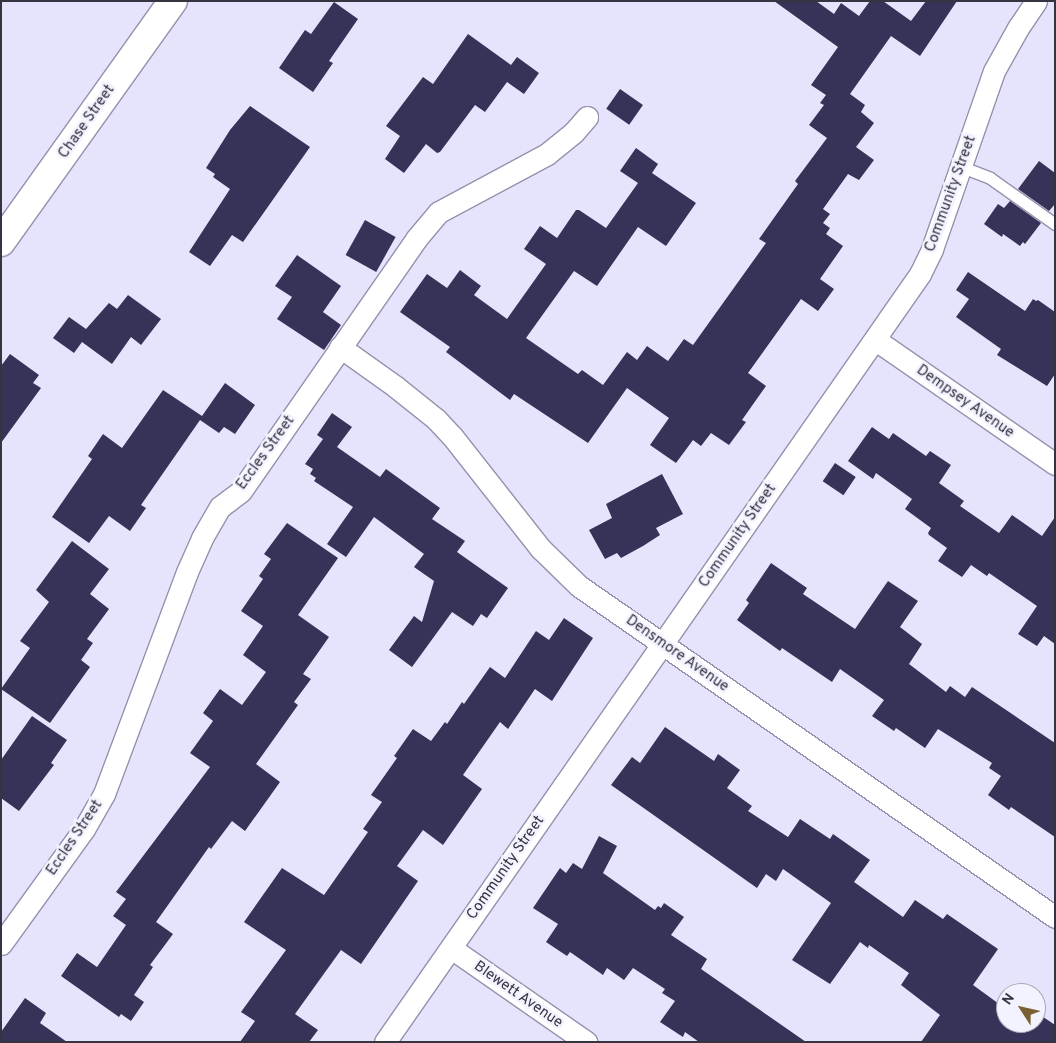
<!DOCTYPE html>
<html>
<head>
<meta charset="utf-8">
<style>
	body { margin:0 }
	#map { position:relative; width:1056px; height:1043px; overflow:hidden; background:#e6e4fc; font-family:Overpass,sans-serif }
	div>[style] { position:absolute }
	.building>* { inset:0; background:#373258; transform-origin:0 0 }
	.roads { filter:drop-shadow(1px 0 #9492ad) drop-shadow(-1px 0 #9492ad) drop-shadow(0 1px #9492ad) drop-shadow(0 -1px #9492ad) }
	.service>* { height:11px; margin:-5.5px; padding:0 5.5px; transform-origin:5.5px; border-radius:5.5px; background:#fff }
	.minor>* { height:21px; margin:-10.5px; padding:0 10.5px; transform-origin:10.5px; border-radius:10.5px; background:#fff }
	.tertiary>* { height:28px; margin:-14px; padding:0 14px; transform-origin:14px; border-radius:14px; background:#fff }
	span { translate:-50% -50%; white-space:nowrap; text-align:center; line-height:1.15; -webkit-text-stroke:5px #f3f3ff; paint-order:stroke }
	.street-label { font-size:15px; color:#353440 }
	.frame { position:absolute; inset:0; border:2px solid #353440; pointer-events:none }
	.north { position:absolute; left:996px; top:983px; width:50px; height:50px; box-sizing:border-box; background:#f3f3ff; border:1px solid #a7a7b3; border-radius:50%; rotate:305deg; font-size:14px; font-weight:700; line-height:20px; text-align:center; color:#353440 }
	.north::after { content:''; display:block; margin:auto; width:18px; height:22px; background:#7b6032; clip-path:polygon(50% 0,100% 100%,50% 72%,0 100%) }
</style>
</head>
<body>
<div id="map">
	<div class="building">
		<div style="clip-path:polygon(774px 1px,816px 1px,834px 14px,841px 3px,859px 16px,870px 1px,883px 1px,911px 21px,926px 1px,957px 1px,920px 56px,891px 36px,850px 94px,865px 105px,861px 112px,874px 123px,856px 147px,874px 160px,859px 180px,848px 174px,823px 209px,830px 214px,823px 223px,830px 228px,826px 234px,843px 246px,820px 279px,834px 289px,818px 311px,801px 299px,748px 373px,766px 386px,742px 420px,746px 422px,729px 445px,711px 433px,701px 446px,693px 440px,676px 463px,650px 445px,669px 418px,627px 388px,588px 443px,514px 394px,510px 400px,446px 352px,450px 347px,400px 312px,427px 274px,447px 288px,460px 270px,481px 286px,474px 295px,507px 319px,546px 264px,524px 249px,540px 226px,557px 238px,576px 210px,579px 210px,606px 228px,638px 183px,620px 171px,636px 148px,658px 164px,652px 173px,696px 203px,666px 246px,638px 227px,597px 286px,574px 271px,526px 338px,578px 374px,582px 370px,603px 385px,627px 352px,637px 360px,647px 346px,668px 361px,684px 339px,693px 345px,766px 243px,759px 239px,798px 184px,795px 181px,827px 138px,809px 125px,824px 105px,820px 103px,826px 95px,811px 85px,838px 47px)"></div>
		<div style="clip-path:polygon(334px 2px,358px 19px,329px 61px,333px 63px,313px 92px,279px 68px,305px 30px,311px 34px)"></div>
		<div style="clip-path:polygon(468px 34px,511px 65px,517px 57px,539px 73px,524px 94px,507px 82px,485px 112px,475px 105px,440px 152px,437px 153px,426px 144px,404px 173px,385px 159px,400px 136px,386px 126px,423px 77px,433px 84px)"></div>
		<div style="left:620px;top:89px;width:28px;height:24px;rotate:35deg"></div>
		<div style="clip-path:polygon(250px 106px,310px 147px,243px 242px,232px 235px,210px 266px,189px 252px,230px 189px,213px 177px,215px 174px,206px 168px,230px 130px)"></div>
		<div style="clip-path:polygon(1039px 161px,1055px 173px,1055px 204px,1049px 211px,1018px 189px)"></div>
		<div style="clip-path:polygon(1010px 201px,1041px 223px,1025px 244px,1023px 242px,1020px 246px,1003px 234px,1002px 237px,984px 224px,998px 204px,1004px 208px)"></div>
		<div style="left:365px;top:220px;width:35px;height:40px;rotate:29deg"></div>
		<div style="clip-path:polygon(297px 255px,341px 286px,323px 312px,341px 325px,324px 350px,277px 319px,292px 297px,275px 286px)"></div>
		<div style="clip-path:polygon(968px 272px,1025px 311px,1033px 299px,1036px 301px,1038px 300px,1055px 312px,1055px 374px,1047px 386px,997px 355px,1001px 349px,956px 317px,969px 299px,956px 290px)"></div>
		<div style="clip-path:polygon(128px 295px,161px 319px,141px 345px,131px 337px,112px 364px,82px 342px,74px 353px,53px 338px,69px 317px,86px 329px,109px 303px,117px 309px)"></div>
		<div style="clip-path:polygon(10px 354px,39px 375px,33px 383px,41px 388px,1px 443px,1px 366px)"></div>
		<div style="clip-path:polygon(225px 383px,255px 405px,235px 434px,224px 427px,219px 433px,200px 420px,141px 505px,146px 508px,130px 531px,109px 516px,89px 543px,52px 517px,92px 459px,88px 456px,103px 434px,122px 448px,163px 390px,202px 416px)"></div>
		<div style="clip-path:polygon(332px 413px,352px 427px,337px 447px,380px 477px,386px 469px,440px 508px,432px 519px,465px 541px,457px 552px,508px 588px,487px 618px,481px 614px,473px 626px,452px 612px,412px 667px,389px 650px,414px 616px,422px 622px,434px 581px,414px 567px,424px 554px,374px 517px,346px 557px,327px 544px,353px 507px,314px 481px,316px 478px,310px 474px,313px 469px,305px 464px,323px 439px,317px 435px)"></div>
		<div style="clip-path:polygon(872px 427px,889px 439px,893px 433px,926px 456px,930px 451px,951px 465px,939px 483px,964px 501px,960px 506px,999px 533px,1012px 515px,1042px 536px,1055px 517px,1055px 644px,1044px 636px,1037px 646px,1018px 634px,1037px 606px,989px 573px,987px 576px,971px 565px,962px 577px,938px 561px,947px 548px,929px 535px,928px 533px,931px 528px,905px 509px,912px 499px,876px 473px,873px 479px,848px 461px)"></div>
		<div style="left:835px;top:463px;width:25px;height:22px;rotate:34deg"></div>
		<div style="clip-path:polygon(662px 474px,683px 514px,656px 528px,660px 535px,643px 546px,621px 558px,617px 553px,605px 559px,589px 530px,612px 518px,606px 504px)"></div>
		<div style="clip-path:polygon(287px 523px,338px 558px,298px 615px,329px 637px,303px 674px,311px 679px,294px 702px,298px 705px,256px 764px,280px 782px,245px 831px,232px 821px,211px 849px,209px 847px,156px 922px,173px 934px,150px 965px,153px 967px,134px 995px,144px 1002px,131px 1021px,121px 1014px,119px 1017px,61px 976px,77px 953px,97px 967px,126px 925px,113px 916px,126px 899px,116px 892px,210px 767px,190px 753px,213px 721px,203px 713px,220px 689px,242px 705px,266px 672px,243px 655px,263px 626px,241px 611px,263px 579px,259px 576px,271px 559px,264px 554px)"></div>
		<div style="clip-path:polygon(72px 541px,109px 569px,90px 594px,109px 609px,87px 639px,93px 643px,81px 660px,90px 667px,50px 723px,1px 689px,30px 648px,20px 641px,49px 602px,36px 590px)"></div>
		<div style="clip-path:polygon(771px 563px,807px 588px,803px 594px,855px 629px,888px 581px,918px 601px,900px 627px,922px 644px,909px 664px,946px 692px,950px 686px,965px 697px,972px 687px,1055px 743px,1055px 837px,1011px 807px,1009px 810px,988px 795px,1001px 776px,989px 768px,992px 763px,938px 729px,925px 748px,896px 728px,894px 731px,872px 716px,884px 700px,840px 669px,832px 682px,782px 648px,780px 651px,737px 620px,749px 603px,746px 600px)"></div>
		<div style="clip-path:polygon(564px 618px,593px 638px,552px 701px,535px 689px,508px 729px,500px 722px,463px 775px,482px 789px,443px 845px,423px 830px,397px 866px,418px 881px,361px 964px,341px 950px,295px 1014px,318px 1030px,309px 1042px,240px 1042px,255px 1021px,241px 1012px,286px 950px,244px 922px,282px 868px,324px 895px,368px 832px,363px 829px,382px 802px,371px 795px,397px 758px,394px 756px,413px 729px,431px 741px,445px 722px,447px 724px,462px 702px,464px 704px,490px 667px,505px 678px,536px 631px,549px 640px)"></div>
		<div style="clip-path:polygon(32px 716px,67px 740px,51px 763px,54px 765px,19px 811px,1px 798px,1px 760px)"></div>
		<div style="clip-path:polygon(665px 727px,714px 761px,718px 754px,740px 770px,727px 788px,752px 806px,748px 811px,788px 837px,800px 819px,830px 839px,833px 834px,870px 860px,854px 882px,903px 917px,915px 900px,943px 919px,947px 914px,998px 949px,973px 985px,1006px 1009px,1006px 1023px,1036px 1023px,1036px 1012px,1055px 1025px,1055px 1042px,921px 1042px,940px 1015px,901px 985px,909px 973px,869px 945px,868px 948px,860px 942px,830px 984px,792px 960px,831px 903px,783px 869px,776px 881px,766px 874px,757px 888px,611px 785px,632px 757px,640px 763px)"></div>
		<div style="clip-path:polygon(599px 836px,617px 846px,603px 873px,655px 910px,658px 906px,661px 908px,664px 903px,684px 917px,671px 935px,707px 959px,701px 969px,806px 1042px,699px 1042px,685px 1032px,683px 1037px,660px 1022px,675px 1001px,662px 993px,665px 989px,633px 968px,624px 980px,607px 968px,603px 975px,570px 952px,567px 956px,546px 942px,558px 924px,533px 908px,560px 868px,566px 873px,573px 863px,582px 869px)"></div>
		<div style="clip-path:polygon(25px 998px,46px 1013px,40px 1023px,67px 1042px,1px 1042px,1px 1032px)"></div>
	</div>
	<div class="roads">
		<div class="service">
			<div style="left:962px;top:167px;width:30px;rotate:21deg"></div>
			<div style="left:990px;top:178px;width:80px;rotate:35.3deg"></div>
		</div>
		<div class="minor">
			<div style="left:876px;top:340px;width:218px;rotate:34.7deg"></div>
			<div style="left:340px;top:347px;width:69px;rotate:35.5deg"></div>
			<div style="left:396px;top:387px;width:51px;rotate:38.7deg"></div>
			<div style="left:436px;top:419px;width:23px;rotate:47deg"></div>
			<div style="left:452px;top:436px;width:144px;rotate:51.8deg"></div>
			<div style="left:541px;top:549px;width:53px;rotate:44.2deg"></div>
			<div style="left:579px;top:586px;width:580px;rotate:34.81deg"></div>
			<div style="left:1px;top:944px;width:142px;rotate:-54.2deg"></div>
			<div style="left:84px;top:829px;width:40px;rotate:-60.3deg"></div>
			<div style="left:104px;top:794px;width:237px;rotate:-69.5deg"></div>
			<div style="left:187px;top:572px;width:37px;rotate:-66deg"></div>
			<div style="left:202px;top:538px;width:36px;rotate:-60deg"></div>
			<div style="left:220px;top:507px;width:26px;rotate:-37deg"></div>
			<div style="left:241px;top:491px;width:307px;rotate:-55.2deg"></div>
			<div style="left:416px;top:239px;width:35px;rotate:-50deg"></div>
			<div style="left:439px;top:212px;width:123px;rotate:-28.2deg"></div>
			<div style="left:547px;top:154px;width:35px;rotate:-39deg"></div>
			<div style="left:574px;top:132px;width:20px;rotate:-49deg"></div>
			<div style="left:451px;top:948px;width:165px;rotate:34.8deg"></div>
			<div style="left:385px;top:1042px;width:936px;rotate:-55.14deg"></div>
			<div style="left:920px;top:274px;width:28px;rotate:-64deg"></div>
			<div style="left:932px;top:249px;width:188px;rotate:-70.8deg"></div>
			<div style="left:994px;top:71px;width:49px;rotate:-60.8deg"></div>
			<div style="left:1018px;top:28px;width:32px;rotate:-56deg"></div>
		</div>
		<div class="tertiary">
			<div style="left:1px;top:242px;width:296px;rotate:-54.5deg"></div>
		</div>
	</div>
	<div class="street-label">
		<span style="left:87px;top:122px;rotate:-55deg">Chase Street</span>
		<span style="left:951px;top:194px;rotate:-70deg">Community Street</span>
		<span style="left:965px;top:402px;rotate:35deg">Dempsey Avenue</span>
		<span style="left:266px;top:453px;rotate:-54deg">Eccles Street</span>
		<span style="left:738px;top:536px;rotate:-55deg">Community Street</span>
		<span style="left:677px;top:654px;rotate:35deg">Densmore Avenue</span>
		<span style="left:75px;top:838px;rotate:-56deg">Eccles Street</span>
		<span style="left:506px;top:868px;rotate:-55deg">Community Street</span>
		<span style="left:518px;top:995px;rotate:35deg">Blewett Avenue</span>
	</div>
	<div class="frame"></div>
	<div class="north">N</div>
</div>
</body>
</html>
